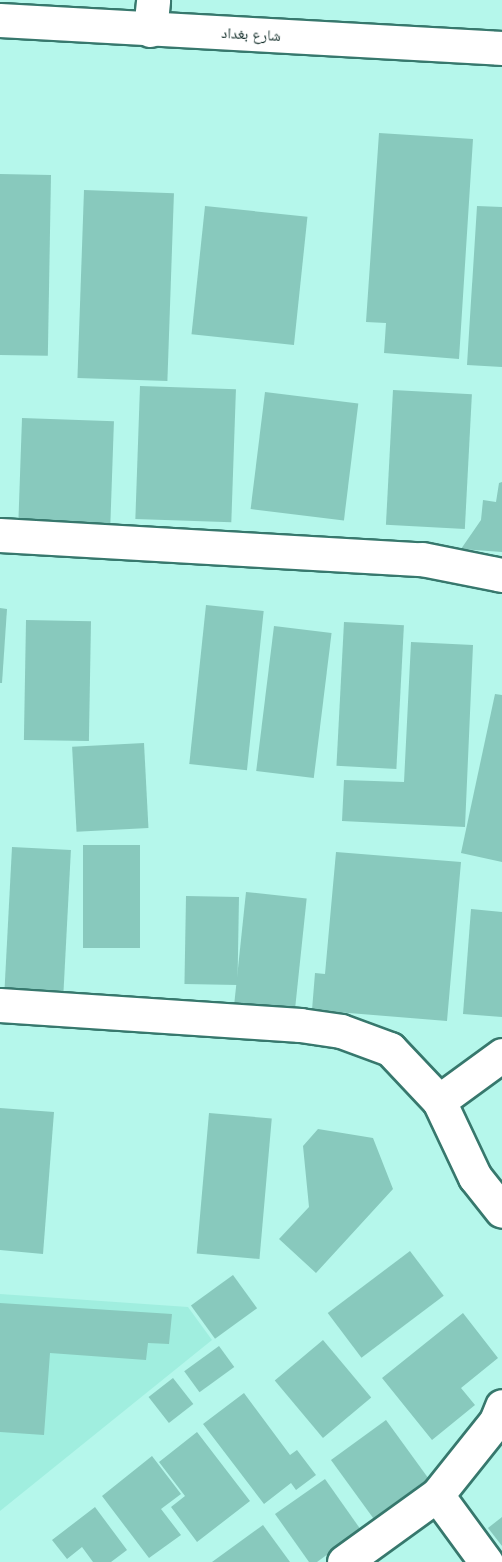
<!DOCTYPE html>
<html>
<head>
<meta charset="utf-8">
<style>
	body { margin:0 }
	#map { position:relative; width:502px; height:1562px; overflow:hidden; background:#b5f7eb; font-family:"Varela Round","Noto Naskh Arabic",sans-serif }
	div>[style] { position:absolute }
	.built>* { inset:0; background:#a0eedf }
	.building>* { inset:0; background:#88c9bd; transform-origin:0 0 }
	.roads { filter:drop-shadow(2px 0 #37786d) drop-shadow(-2px 0 #37786d) drop-shadow(0 2px #37786d) drop-shadow(0 -2px #37786d) }
	.street>* { height:33px; margin:-16.5px; padding:0 16.5px; transform-origin:16.5px; border-radius:16.5px; background:#fff }
	.secondary>* { height:33px; margin:-16.5px; padding:0 16.5px; transform-origin:16.5px; border-radius:16.5px; background:#fff }
	span { translate:-50% -50%; white-space:nowrap; text-align:center; line-height:1.15; -webkit-text-stroke:4.5px #fff; paint-order:stroke }
	.street-label { font-size:15px; color:#122d29 }
</style>
</head>
<body>
<div id="map">
	<div class="built">
		<div style="clip-path:polygon(0 1294px,188px 1307px,212px 1340px,0 1511px)"></div>
	</div>
	<div class="building">
		<div style="clip-path:polygon(379px 133px,473px 139px,459px 359px,384px 353px,386px 323px,366px 322px)"></div>
		<div style="left:0;top:174px;width:51px;height:181px;rotate:1deg"></div>
		<div style="left:84px;top:190px;width:90px;height:188px;rotate:2deg"></div>
		<div style="left:205px;top:206px;width:103px;height:129px;rotate:6deg"></div>
		<div style="clip-path:polygon(477px 206px,502px 207px,502px 367px,467px 365px)"></div>
		<div style="left:140px;top:386px;width:96px;height:133px;rotate:2deg"></div>
		<div style="left:393px;top:390px;width:79px;height:135px;rotate:3deg"></div>
		<div style="left:265px;top:392px;width:94px;height:118px;rotate:7deg"></div>
		<div style="left:22px;top:418px;width:92px;height:105px;rotate:2deg"></div>
		<div style="clip-path:polygon(502px 482px,502px 552px,461px 549px,481px 520px,483px 500px,496px 502px,499px 483px)"></div>
		<div style="left:206px;top:605px;width:58px;height:160px;rotate:6deg"></div>
		<div style="clip-path:polygon(0 608px,7px 609px,2px 683px,0 683px)"></div>
		<div style="left:26px;top:620px;width:65px;height:120px;rotate:1deg"></div>
		<div style="left:344px;top:622px;width:60px;height:144px;rotate:3deg"></div>
		<div style="left:274px;top:626px;width:58px;height:146px;rotate:7deg"></div>
		<div style="clip-path:polygon(411px 642px,473px 645px,465px 827px,342px 821px,344px 780px,404px 782px)"></div>
		<div style="clip-path:polygon(495px 694px,502px 695px,502px 862px,461px 853px)"></div>
		<div style="left:144px;top:743px;width:85px;height:72px;rotate:87deg"></div>
		<div style="left:83px;top:845px;width:57px;height:103px"></div>
		<div style="left:12px;top:847px;width:59px;height:141px;rotate:3deg"></div>
		<div style="clip-path:polygon(336px 852px,461px 862px,447px 1021px,312px 1010px,315px 973px,325px 974px)"></div>
		<div style="left:246px;top:892px;width:61px;height:112px;rotate:6deg"></div>
		<div style="left:186px;top:896px;width:53px;height:88px;rotate:1deg"></div>
		<div style="clip-path:polygon(471px 909px,502px 912px,502px 1017px,463px 1014px)"></div>
		<div style="clip-path:polygon(0 1108px,54px 1112px,43px 1254px,0 1250px)"></div>
		<div style="left:209px;top:1113px;width:63px;height:141px;rotate:5deg"></div>
		<div style="clip-path:polygon(318px 1129px,373px 1138px,393px 1189px,316px 1273px,279px 1239px,309px 1207px,303px 1146px)"></div>
		<div style="left:410px;top:1251px;width:56px;height:103px;rotate:53deg"></div>
		<div style="left:233px;top:1275px;width:41px;height:52px;rotate:54deg"></div>
		<div style="clip-path:polygon(0 1303px,172px 1314px,169px 1344px,148px 1343px,146px 1360px,50px 1353px,44px 1435px,0 1432px)"></div>
		<div style="clip-path:polygon(463px 1313px,498px 1358px,461px 1388px,475px 1405px,432px 1440px,382px 1378px)"></div>
		<div style="left:323px;top:1340px;width:75px;height:63px;rotate:50deg"></div>
		<div style="left:219px;top:1346px;width:26px;height:43px;rotate:54deg"></div>
		<div style="left:173px;top:1378px;width:33px;height:31px;rotate:52deg"></div>
		<div style="clip-path:polygon(244px 1393px,290px 1455px,297px 1450px,316px 1475px,296px 1490px,291px 1483px,264px 1504px,203px 1424px)"></div>
		<div style="left:386px;top:1420px;width:72px;height:68px;rotate:54deg"></div>
		<div style="clip-path:polygon(197px 1432px,250px 1501px,197px 1542px,171px 1507px,185px 1496px,159px 1462px)"></div>
		<div style="clip-path:polygon(152px 1456px,181px 1494px,161px 1509px,181px 1535px,149px 1558px,102px 1496px)"></div>
		<div style="clip-path:polygon(325px 1479px,361px 1530px,317px 1562px,309px 1562px,275px 1514px)"></div>
		<div style="clip-path:polygon(95px 1507px,127px 1550px,111px 1562px,93px 1562px,82px 1547px,67px 1559px,52px 1540px)"></div>
		<div style="clip-path:polygon(502px 1517px,502px 1546px,488px 1528px)"></div>
		<div style="clip-path:polygon(263px 1525px,290px 1562px,212px 1562px)"></div>
	</div>
	<div class="roads">
		<div class="street">
			<div style="left:150px;top:30px;width:30px;rotate:-84deg"></div>
			<div style="left:0;top:535px;width:423px;rotate:3.3deg"></div>
			<div style="left:422px;top:559px;width:82px;rotate:11.3deg"></div>
			<div style="left:0;top:1005px;width:301px;rotate:3.8deg"></div>
			<div style="left:300px;top:1025px;width:41px;rotate:8.3deg"></div>
			<div style="left:341px;top:1031px;width:52px;rotate:20.2deg"></div>
			<div style="left:390px;top:1049px;width:71px;rotate:46.7deg"></div>
			<div style="left:439px;top:1101px;width:84px;rotate:64.7deg"></div>
			<div style="left:475px;top:1177px;width:43px;rotate:51.5deg"></div>
			<div style="left:439px;top:1101px;width:78px;rotate:-36.1deg"></div>
			<div style="left:437px;top:1495px;width:83px;rotate:53.8deg"></div>
			<div style="left:344px;top:1562px;width:115px;rotate:-35.8deg"></div>
			<div style="left:437px;top:1495px;width:95px;rotate:-51.4deg"></div>
			<div style="left:496px;top:1421px;width:16px;rotate:-68deg"></div>
		</div>
		<div class="secondary">
			<div style="left:0;top:20px;width:503px;rotate:3.19deg"></div>
		</div>
	</div>
	<div class="street-label">
		<span style="left:251px;top:35px;rotate:3deg">شارع بغداد</span>
	</div>
</div>
</body>
</html>
